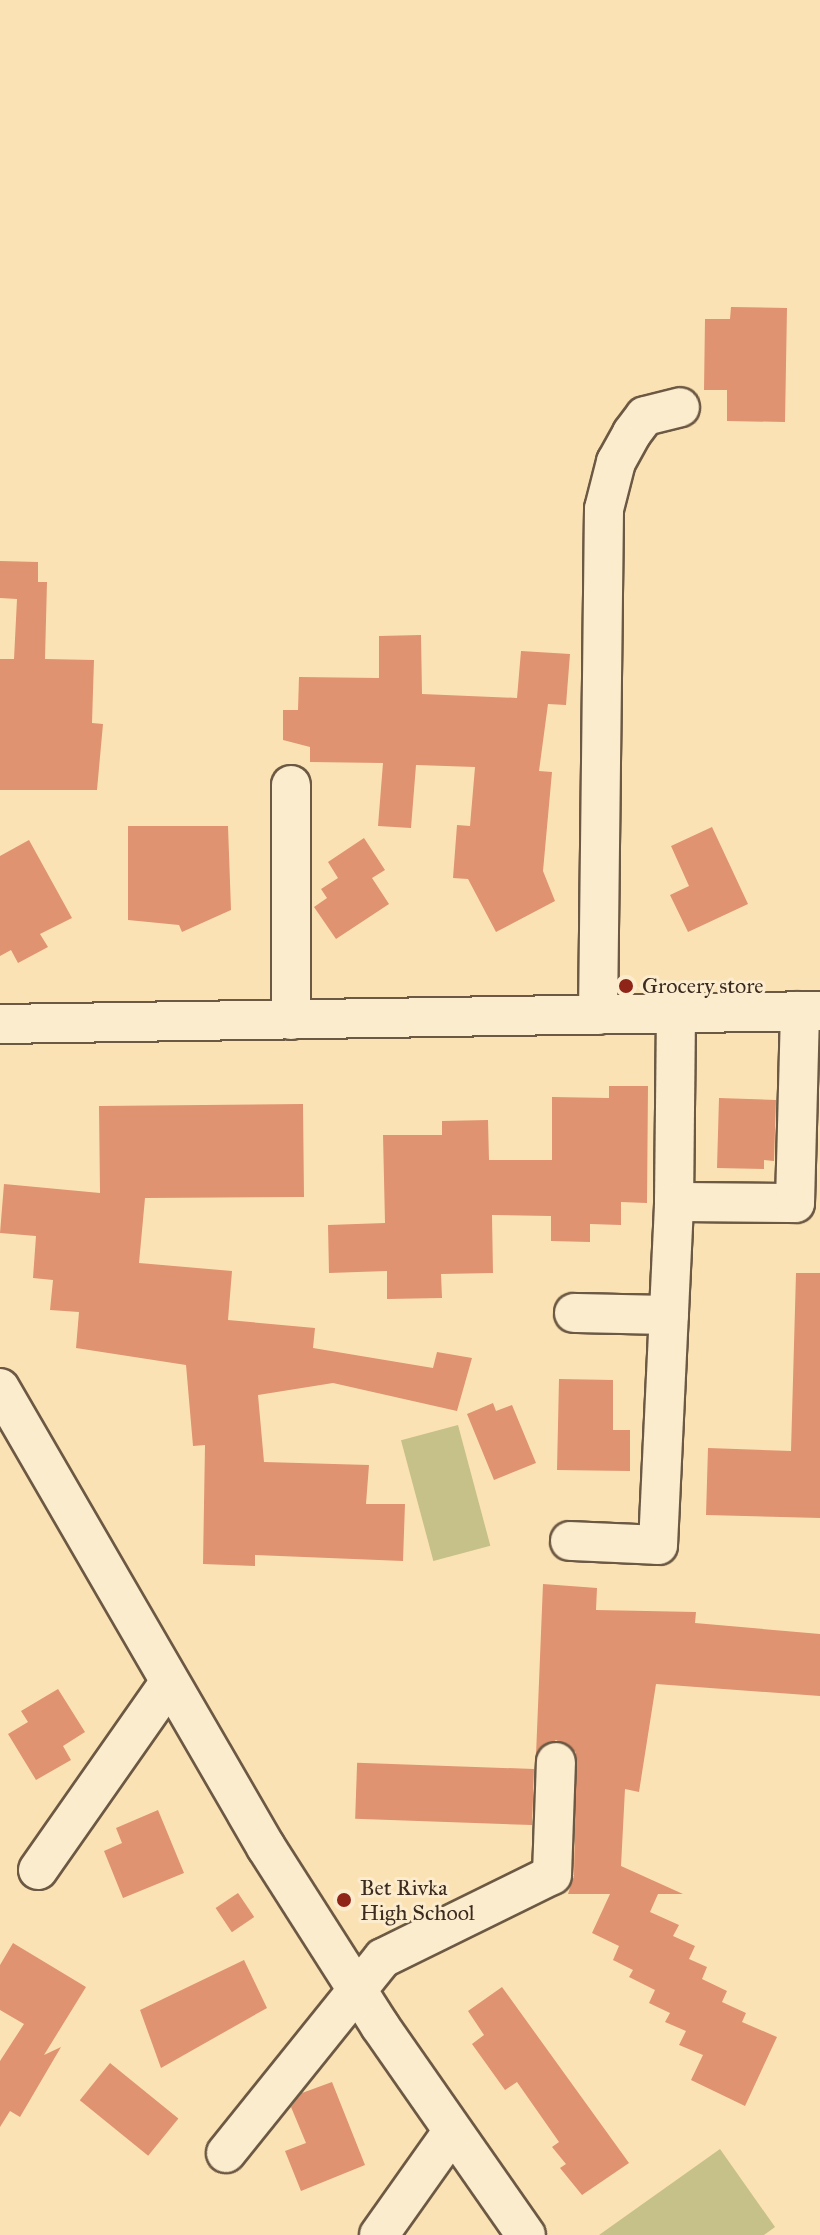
<!DOCTYPE html>
<html>
<head>
<meta charset="utf-8">
<style>
	body { margin:0 }
	#map { position:relative; width:820px; height:2235px; overflow:hidden; background:#fbe2b4; font-family:"IM FELL Great Primer",serif }
	div>[style] { position:absolute }
	.green>* { inset:0; background:#c6c188; transform-origin:0 0 }
	.building>* { inset:0; background:#df9370; transform-origin:0 0 }
	.roads { filter:drop-shadow(2px 0 #6c5944) drop-shadow(-2px 0 #6c5944) drop-shadow(0 2px #6c5944) drop-shadow(0 -2px #6c5944) }
	.minor>* { height:38px; margin:-19px; padding:0 19px; transform-origin:19px; border-radius:19px; background:#fcecce }
	.dots>* { width:22px; height:22px; translate:-50% -50%; box-sizing:border-box; border:4px solid #fcecce; border-radius:50% }
	span { translate:-50% -50%; white-space:nowrap; text-align:center; line-height:1.15; -webkit-text-stroke:6px #fcecce; paint-order:stroke }
	.poi-label { font-size:22px; color:#3d2b1f }
	.left { translate:0 -50%; text-align:left }
</style>
</head>
<body>
<div id="map">
	<div class="green">
		<div style="left:458px;top:1425px;width:125px;height:59px;rotate:75deg"></div>
		<div style="clip-path:polygon(720px 2149px,775px 2227px,764px 2235px,599px 2235px)"></div>
	</div>
	<div class="building">
		<div style="clip-path:polygon(731px 307px,787px 308px,785px 422px,727px 421px,727px 390px,704px 390px,705px 319px,730px 319px)"></div>
		<div style="clip-path:polygon(0 561px,38px 562px,38px 582px,47px 582px,45px 659px,94px 660px,92px 723px,103px 724px,97px 790px,0 790px,0 659px,14px 659px,17px 599px,0 598px)"></div>
		<div style="clip-path:polygon(421px 635px,422px 694px,517px 698px,521px 651px,570px 654px,566px 705px,548px 704px,539px 771px,552px 772px,543px 871px,555px 901px,496px 932px,468px 879px,453px 878px,457px 825px,470px 826px,475px 767px,416px 765px,411px 828px,378px 826px,383px 763px,310px 762px,310px 747px,283px 740px,283px 710px,298px 710px,299px 677px,379px 678px,379px 636px)"></div>
		<div style="clip-path:polygon(128px 826px,228px 826px,231px 910px,182px 932px,179px 925px,128px 920px)"></div>
		<div style="clip-path:polygon(712px 827px,748px 904px,688px 932px,670px 895px,689px 886px,671px 846px)"></div>
		<div style="clip-path:polygon(364px 838px,385px 870px,372px 878px,389px 904px,336px 939px,314px 907px,327px 898px,321px 889px,338px 878px,328px 862px)"></div>
		<div style="clip-path:polygon(29px 840px,72px 918px,40px 934px,48px 947px,18px 963px,11px 950px,0 956px,0 856px)"></div>
		<div style="clip-path:polygon(609px 1086px,648px 1086px,647px 1203px,621px 1202px,621px 1225px,590px 1224px,590px 1242px,551px 1241px,551px 1216px,492px 1215px,493px 1273px,441px 1274px,442px 1298px,387px 1299px,387px 1271px,329px 1273px,328px 1225px,385px 1223px,383px 1135px,442px 1135px,442px 1121px,488px 1120px,489px 1160px,552px 1160px,552px 1097px,609px 1098px)"></div>
		<div style="clip-path:polygon(719px 1098px,776px 1100px,774px 1161px,764px 1160px,764px 1169px,717px 1168px)"></div>
		<div style="clip-path:polygon(303px 1104px,304px 1197px,145px 1198px,139px 1263px,232px 1271px,228px 1320px,315px 1328px,313px 1348px,433px 1368px,437px 1352px,472px 1358px,457px 1411px,333px 1383px,258px 1395px,264px 1462px,369px 1465px,366px 1504px,405px 1504px,403px 1561px,255px 1555px,255px 1566px,203px 1564px,205px 1445px,193px 1446px,186px 1365px,76px 1348px,79px 1312px,50px 1310px,53px 1280px,33px 1278px,36px 1236px,0 1233px,4px 1184px,100px 1193px,99px 1106px)"></div>
		<div style="clip-path:polygon(796px 1273px,820px 1273px,820px 1518px,706px 1515px,708px 1448px,791px 1451px)"></div>
		<div style="clip-path:polygon(559px 1379px,613px 1380px,613px 1430px,630px 1430px,630px 1471px,557px 1470px)"></div>
		<div style="clip-path:polygon(493px 1403px,496px 1411px,512px 1405px,536px 1463px,494px 1480px,467px 1414px)"></div>
		<div style="clip-path:polygon(543px 1584px,597px 1588px,596px 1610px,696px 1612px,695px 1623px,820px 1634px,820px 1696px,656px 1684px,639px 1792px,625px 1789px,621px 1866px,683px 1894px,658px 1894px,650px 1912px,679px 1925px,673px 1936px,695px 1946px,689px 1959px,707px 1967px,702px 1979px,727px 1991px,722px 2002px,746px 2013px,742px 2022px,777px 2037px,745px 2106px,691px 2080px,703px 2055px,679px 2045px,686px 2031px,665px 2022px,670px 2013px,649px 2003px,655px 1990px,629px 1977px,633px 1970px,613px 1960px,619px 1946px,592px 1933px,610px 1894px,568px 1894px,574px 1876px,576px 1752px,556px 1740px,536px 1755px)"></div>
		<div style="clip-path:polygon(58px 1689px,85px 1732px,63px 1746px,71px 1760px,36px 1780px,8px 1734px,28px 1722px,21px 1711px)"></div>
		<div style="left:534px;top:1769px;width:56px;height:177px;rotate:92deg"></div>
		<div style="clip-path:polygon(158px 1810px,184px 1873px,123px 1898px,104px 1851px,122px 1843px,116px 1828px)"></div>
		<div style="left:238px;top:1893px;width:29px;height:27px;rotate:56deg"></div>
		<div style="clip-path:polygon(13px 1943px,86px 1987px,44px 2055px,61px 2047px,20px 2117px,10px 2111px,0 2127px,0 2061px,24px 2024px,0 2010px,0 1965px)"></div>
		<div style="clip-path:polygon(244px 1960px,267px 2008px,161px 2068px,140px 2010px)"></div>
		<div style="clip-path:polygon(502px 1987px,629px 2163px,582px 2195px,560px 2168px,566px 2164px,552px 2147px,559px 2142px,517px 2082px,505px 2090px,472px 2044px,484px 2035px,468px 2011px)"></div>
		<div style="left:110px;top:2063px;width:88px;height:48px;rotate:39deg"></div>
		<div style="clip-path:polygon(332px 2082px,365px 2165px,301px 2191px,285px 2151px,306px 2143px,291px 2107px,302px 2093px)"></div>
	</div>
	<div class="roads">
		<div class="minor">
			<div style="left:676px;top:1013px;width:189px;rotate:90.6deg"></div>
			<div style="left:674px;top:1202px;width:121px;rotate:0.5deg"></div>
			<div style="left:795px;top:1203px;width:192px;rotate:-88.5deg"></div>
			<div style="left:598px;top:1015px;width:506px;rotate:-89.32deg"></div>
			<div style="left:604px;top:509px;width:49px;rotate:-75.7deg"></div>
			<div style="left:616px;top:462px;width:33px;rotate:-61deg"></div>
			<div style="left:632px;top:433px;width:21px;rotate:-53deg"></div>
			<div style="left:645px;top:416px;width:36px;rotate:-14deg"></div>
			<div style="left:291px;top:1020px;width:235px;rotate:-90deg"></div>
			<div style="left:0;top:1024px;width:820px;rotate:-0.91deg"></div>
			<div style="left:574px;top:1313px;width:95px;rotate:1.2deg"></div>
			<div style="left:0;top:1388px;width:531px;rotate:59.91deg"></div>
			<div style="left:266px;top:1847px;width:212px;rotate:57.5deg"></div>
			<div style="left:380px;top:2026px;width:255px;rotate:55.1deg"></div>
			<div style="left:570px;top:1541px;width:88px;rotate:2.6deg"></div>
			<div style="left:658px;top:1545px;width:343px;rotate:-87.3deg"></div>
			<div style="left:38px;top:1870px;width:228px;rotate:-55deg"></div>
			<div style="left:226px;top:2153px;width:250px;rotate:-51.2deg"></div>
			<div style="left:383px;top:1958px;width:188px;rotate:-26.2deg"></div>
			<div style="left:552px;top:1875px;width:113px;rotate:-88deg"></div>
			<div style="left:379px;top:2235px;width:126px;rotate:-54.7deg"></div>
		</div>
	</div>
	<div class="dots">
		<div style="left:626px;top:986px;background:#8f2418"></div>
		<div style="left:344px;top:1900px;background:#8f2418"></div>
	</div>
	<div class="poi-label">
		<span class="left" style="left:642px;top:986px">Grocery store</span>
		<span class="left" style="left:360px;top:1900px">Bet Rivka<br>High School</span>
	</div>
</div>
</body>
</html>
